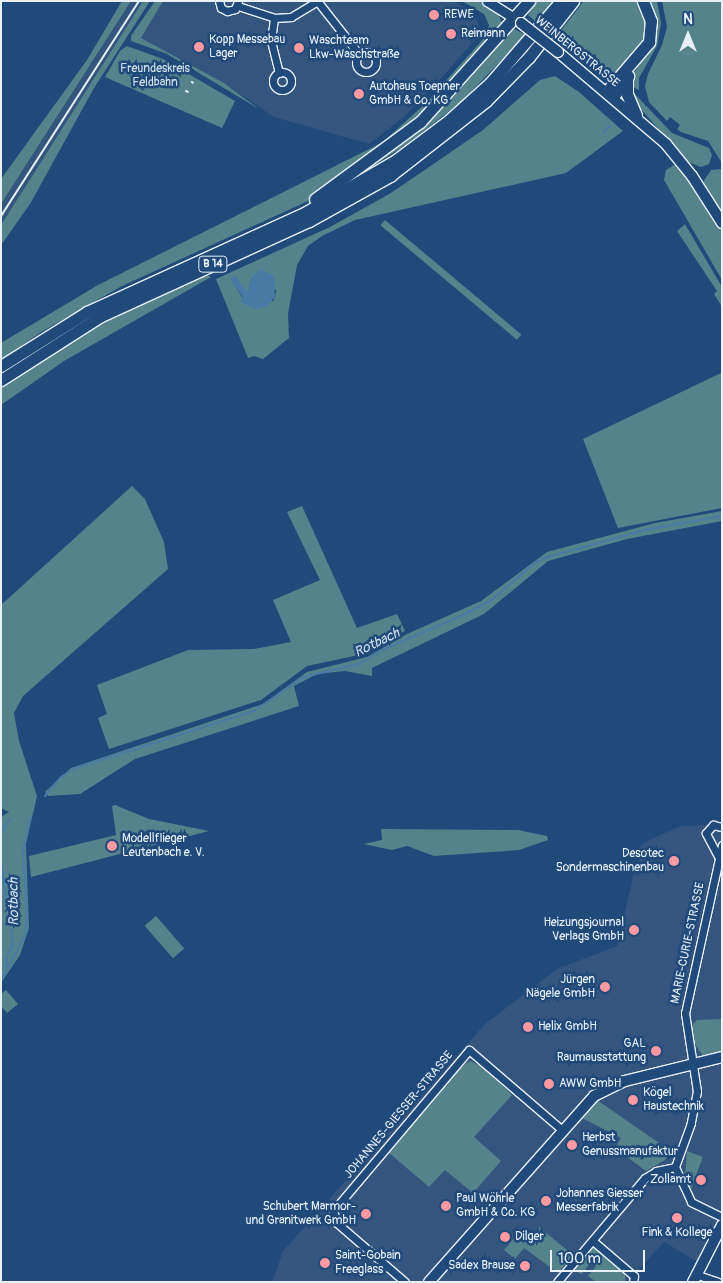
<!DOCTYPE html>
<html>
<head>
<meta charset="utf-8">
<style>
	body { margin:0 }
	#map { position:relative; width:723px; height:1283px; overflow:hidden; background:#1f4a7a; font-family:Pangolin,sans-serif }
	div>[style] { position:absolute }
	.built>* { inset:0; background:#34557e }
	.green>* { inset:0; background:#54838c; transform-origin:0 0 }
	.water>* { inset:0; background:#497ba6 }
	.stream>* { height:2px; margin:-1px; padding:0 1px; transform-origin:1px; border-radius:1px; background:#497ba6 }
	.roads { filter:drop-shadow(1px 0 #e8f1f8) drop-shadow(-1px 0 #e8f1f8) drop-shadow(0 1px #e8f1f8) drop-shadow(0 -1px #e8f1f8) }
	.minor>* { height:7px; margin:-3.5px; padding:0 3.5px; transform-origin:3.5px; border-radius:3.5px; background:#1f4a7a }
	.minor>.ring { margin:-3.5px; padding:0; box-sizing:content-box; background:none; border:7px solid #1f4a7a; border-radius:50% }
	.tertiary>* { height:9px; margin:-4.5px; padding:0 4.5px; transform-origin:4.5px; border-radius:4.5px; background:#1f4a7a }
	.secondary>* { height:10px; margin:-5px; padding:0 5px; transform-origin:5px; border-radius:5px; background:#1f4a7a }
	.trunk>* { height:11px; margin:-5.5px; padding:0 5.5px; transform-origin:5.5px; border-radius:5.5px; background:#1f4a7a }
	.rail>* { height:2px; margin:-1px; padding:0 1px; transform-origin:1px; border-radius:1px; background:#e8f1f8 }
	.bridges { filter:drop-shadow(1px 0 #e8f1f8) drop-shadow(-1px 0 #e8f1f8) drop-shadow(0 1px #e8f1f8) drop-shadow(0 -1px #e8f1f8) }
	.secondary-bridge>* { height:10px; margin:-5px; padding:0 5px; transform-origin:5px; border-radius:5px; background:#1f4a7a }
	.dots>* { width:14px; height:14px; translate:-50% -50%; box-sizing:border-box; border:2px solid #1f4a7a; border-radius:50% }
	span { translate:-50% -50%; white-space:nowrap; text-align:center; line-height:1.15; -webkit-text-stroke:5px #1f4a7a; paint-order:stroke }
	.shield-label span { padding:1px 4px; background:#1f4a7a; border:1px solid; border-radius:4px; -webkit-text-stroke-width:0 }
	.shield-label { font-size:11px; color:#e8f1f8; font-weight:700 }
	.poi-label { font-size:12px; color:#e8f1f8 }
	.left { translate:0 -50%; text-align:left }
	.right { translate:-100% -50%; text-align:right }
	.street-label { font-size:12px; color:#e8f1f8 }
	.park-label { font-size:12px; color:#d2e0e8 }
	.water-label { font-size:14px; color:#d0dfec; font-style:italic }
	.frame { position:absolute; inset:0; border:2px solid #e8f1f8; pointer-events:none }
	.north { position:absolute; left:663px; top:10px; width:50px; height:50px; -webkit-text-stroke:4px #1f4a7a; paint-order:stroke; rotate:0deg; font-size:14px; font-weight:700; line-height:20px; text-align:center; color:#e8f1f8 }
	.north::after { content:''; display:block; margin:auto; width:18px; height:22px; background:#e8f1f8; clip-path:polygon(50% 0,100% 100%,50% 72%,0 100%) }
	.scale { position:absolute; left:550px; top:1250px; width:95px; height:22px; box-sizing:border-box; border:2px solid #e8f1f8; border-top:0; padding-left:6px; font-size:15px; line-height:18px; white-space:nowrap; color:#e8f1f8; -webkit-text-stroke:4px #1f4a7a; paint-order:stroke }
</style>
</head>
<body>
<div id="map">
	<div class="built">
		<div style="clip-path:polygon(131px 1px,143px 1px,1px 225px,1px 204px)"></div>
		<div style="clip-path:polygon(163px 1px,454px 1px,473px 12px,480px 28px,477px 37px,447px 72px,404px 117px,369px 144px,274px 117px,224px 83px,141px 38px)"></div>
		<div style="clip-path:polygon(722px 824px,722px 1211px,698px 1262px,664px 1242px,628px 1282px,272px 1282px,283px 1251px,485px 1024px,557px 969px,617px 946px,640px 847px,645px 842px,681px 826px)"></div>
	</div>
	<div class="green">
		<div style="clip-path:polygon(122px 1px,131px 1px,1px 204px,1px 179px,87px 60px)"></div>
		<div style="clip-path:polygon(143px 1px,150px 1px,94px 88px,30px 204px,1px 245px,1px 225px)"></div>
		<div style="clip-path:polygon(155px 1px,163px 1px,141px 38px,224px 83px,259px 109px,167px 54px,131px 41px,131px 36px)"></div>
		<div style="clip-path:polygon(462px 1px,479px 1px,498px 13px,502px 23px,434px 107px,306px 202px,122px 286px,41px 332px,1px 360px,1px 343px,98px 285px,383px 142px,427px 102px,485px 37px,489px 25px,484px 14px)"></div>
		<div style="clip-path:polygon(536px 1px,553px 1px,537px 23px,528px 15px)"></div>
		<div style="clip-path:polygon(584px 1px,637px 1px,644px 9px,647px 37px,617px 75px,605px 77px,555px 38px)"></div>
		<div style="clip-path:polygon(647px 1px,657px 1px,661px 23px,657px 46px,639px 78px,639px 90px,629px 85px,630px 79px,651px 46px,656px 25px)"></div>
		<div style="clip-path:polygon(662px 1px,722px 1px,722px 163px,708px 141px,681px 132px,677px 129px,680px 125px,670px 117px,667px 121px,649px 102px,645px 86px,648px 74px,662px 45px,667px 27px)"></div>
		<div style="clip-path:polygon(512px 28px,526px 35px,461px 102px,404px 146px,339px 188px,431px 117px)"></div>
		<div style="clip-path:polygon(127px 46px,163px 59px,235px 101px,222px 128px,105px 77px,120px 51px)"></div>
		<div style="clip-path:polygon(evenodd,555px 76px,579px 92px,623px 131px,566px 173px,355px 220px,322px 236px,308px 246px,297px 265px,288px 314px,289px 338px,263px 359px,254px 356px,248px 358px,216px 279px,330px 227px,391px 193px,483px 130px,540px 80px,555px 76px,235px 276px,248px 294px,252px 277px,276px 290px,275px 297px,273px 301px,242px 297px,231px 279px,235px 276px)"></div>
		<div style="clip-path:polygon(632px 91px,672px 133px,709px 148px,712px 155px,709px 164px,701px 167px,688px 162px,631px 98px)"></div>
		<div style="clip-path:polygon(674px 165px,678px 165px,693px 184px,722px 230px,722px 280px,664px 180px,666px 170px)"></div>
		<div style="clip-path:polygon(722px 169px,722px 214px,703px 182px,711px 170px)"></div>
		<div style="left:385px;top:220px;width:178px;height:7px;rotate:40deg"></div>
		<div style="clip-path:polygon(685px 224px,722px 287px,722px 307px,714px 294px,717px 291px,677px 231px)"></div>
		<div style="clip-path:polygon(203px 274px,211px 277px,64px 361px,1px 405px,1px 386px,67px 341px)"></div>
		<div style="clip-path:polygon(721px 373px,722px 508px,618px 528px,583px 439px)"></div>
		<div style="clip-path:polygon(132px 486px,145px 499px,164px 542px,168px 569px,23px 696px,14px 713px,19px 741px,37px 796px,26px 844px,29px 928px,20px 955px,1px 983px,1px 817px,9px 812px,1px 808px,1px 605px)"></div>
		<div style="clip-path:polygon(302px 506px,357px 628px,397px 614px,405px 631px,363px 654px,307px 666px,261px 700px,109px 749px,98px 718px,107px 714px,97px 685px,188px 650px,254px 649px,291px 642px,273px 600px,320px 580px,287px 512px)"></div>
		<div style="clip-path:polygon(722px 511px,722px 521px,627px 539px,548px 561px,484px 614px,372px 668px,372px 676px,345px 671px,317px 674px,294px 686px,299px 706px,135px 759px,80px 794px,48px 796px,45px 792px,71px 768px,263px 704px,307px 672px,367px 657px,407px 634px,481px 601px,547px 552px,655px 523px)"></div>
		<div style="clip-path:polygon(115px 805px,149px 819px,209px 831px,31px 877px,29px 856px,116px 835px,112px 806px)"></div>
		<div style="clip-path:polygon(381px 829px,518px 830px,547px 836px,548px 840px,519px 850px,434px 856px,407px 846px,392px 850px,364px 844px,382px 840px)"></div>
		<div style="left:156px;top:916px;width:43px;height:15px;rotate:49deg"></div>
		<div style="clip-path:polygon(6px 990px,18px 1004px,7px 1013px,1px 1006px,1px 994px)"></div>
		<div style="clip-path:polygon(722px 1019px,722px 1054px,703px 1056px,695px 1044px,691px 1026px,697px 1020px)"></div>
		<div style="clip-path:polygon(470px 1061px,483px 1067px,512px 1095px,474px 1137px,501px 1161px,473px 1193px,445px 1170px,429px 1187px,388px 1152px,461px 1067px)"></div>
		<div style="clip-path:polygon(597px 1100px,675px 1154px,646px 1171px,615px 1148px,621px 1138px,582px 1118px)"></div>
		<div style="clip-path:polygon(687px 1151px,703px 1157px,690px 1191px,685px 1176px)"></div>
		<div style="clip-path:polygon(539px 1227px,573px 1255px,558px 1273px,524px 1248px,515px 1259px,504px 1250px,520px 1231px,530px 1238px)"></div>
		<div style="clip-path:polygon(595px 1247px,625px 1274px,625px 1282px,596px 1282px,588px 1276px,596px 1266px,591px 1262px,582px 1274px,571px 1270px,589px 1250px)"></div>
	</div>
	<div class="water">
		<div style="clip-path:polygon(260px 269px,274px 276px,275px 297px,266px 307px,255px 309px,240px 302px,243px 297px,230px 279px,235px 276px,248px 293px,252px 277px)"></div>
	</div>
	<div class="stream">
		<div style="left:604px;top:132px;width:8px;rotate:-50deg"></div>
		<div style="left:45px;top:796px;width:25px;rotate:-50deg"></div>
		<div style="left:61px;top:777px;width:17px;rotate:-31deg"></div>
		<div style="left:76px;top:768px;width:187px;rotate:-17.8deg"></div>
		<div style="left:254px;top:711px;width:60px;rotate:-34.2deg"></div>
		<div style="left:304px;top:677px;width:57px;rotate:-13.3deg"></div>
		<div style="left:359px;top:664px;width:32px;rotate:-30deg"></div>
		<div style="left:387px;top:648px;width:81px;rotate:-23.4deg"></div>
		<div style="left:461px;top:616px;width:31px;rotate:-27deg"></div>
		<div style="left:489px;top:602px;width:62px;rotate:-40.4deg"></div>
		<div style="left:536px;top:562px;width:13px;rotate:-23deg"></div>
		<div style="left:548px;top:557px;width:101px;rotate:-15.6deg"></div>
		<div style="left:645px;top:530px;width:78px;rotate:-10.3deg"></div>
		<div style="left:1px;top:801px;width:2px;rotate:63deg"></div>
		<div style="left:1px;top:832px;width:16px;rotate:-55deg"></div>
		<div style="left:1px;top:862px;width:83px;rotate:81.7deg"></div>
		<div style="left:13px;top:944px;width:17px;rotate:115deg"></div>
		<div style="left:6px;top:959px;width:12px;rotate:85deg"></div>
		<div style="left:1px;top:981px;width:52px;rotate:-62.4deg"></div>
		<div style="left:25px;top:935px;width:17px;rotate:-83deg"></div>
		<div style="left:27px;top:918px;width:67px;rotate:-93.4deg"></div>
		<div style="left:23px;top:851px;width:35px;rotate:-77deg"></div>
	</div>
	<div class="roads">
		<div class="minor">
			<div style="left:219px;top:1px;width:7px;rotate:74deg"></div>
			<div style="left:221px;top:8px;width:7px;rotate:27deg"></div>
			<div style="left:227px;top:11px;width:8px;rotate:-14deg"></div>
			<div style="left:235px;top:9px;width:9px;rotate:-69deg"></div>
			<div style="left:318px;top:2px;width:66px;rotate:51.7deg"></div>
			<div style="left:238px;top:6px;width:38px;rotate:18deg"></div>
			<div class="ring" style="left:356px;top:52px;width:13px;height:13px"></div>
			<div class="ring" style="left:273px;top:72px;width:11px;height:11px"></div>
			<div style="left:279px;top:73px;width:34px;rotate:-104deg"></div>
			<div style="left:271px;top:40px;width:22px;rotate:-82deg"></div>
			<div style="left:274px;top:18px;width:17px;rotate:-3deg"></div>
			<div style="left:291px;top:17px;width:31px;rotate:-31deg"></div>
			<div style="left:722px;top:845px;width:172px;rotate:102.4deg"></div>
			<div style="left:685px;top:1013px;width:79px;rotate:81.3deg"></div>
			<div style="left:697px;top:1091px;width:33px;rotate:101deg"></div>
			<div style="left:691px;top:1123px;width:47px;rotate:110deg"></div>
			<div style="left:675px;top:1167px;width:38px;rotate:65deg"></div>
			<div style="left:691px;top:1202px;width:34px;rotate:26deg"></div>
			<div style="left:718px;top:856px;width:26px;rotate:-118deg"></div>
			<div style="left:706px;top:833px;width:11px;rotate:-49deg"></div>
			<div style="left:713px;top:825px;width:9px;rotate:13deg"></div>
			<div style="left:593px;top:1241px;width:54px;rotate:40.5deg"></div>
			<div style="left:634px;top:1276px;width:6px;rotate:99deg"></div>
			<div style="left:698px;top:1275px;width:21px;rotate:19deg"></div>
			<div style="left:405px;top:1282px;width:90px;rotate:-139.1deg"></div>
			<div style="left:337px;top:1223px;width:13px;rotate:-108deg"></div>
			<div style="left:333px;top:1211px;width:211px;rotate:-49.8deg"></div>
			<div style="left:469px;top:1050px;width:123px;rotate:40.7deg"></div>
			<div style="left:557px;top:1282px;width:136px;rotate:-49.8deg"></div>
			<div style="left:645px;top:1178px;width:13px;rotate:-32deg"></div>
			<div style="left:656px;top:1171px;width:19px;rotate:-12deg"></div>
		</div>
		<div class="tertiary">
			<div style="left:487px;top:1px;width:32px;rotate:32deg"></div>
		</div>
		<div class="secondary">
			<div style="left:558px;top:52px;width:142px;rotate:40.4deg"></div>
			<div style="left:666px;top:144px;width:41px;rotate:50.9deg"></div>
			<div style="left:692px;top:176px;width:56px;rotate:57.4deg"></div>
			<div style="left:429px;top:1282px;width:249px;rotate:-48.4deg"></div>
			<div style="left:594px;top:1096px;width:34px;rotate:-26deg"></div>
			<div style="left:625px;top:1081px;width:100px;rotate:-13.9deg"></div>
			<div style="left:693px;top:1282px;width:64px;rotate:-63deg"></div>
		</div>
		<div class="trunk">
			<div style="left:627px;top:78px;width:16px;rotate:90deg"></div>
			<div style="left:627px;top:94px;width:23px;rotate:67deg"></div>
			<div style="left:607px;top:91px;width:65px;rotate:-49.4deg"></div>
			<div style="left:649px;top:42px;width:21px;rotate:-85deg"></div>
			<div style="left:651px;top:21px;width:22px;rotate:-112deg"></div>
			<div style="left:613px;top:97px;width:26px;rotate:-54deg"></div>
			<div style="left:315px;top:199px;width:130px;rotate:-36.3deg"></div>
			<div style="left:420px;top:122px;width:163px;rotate:-48deg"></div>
			<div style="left:1px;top:366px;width:102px;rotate:-32.1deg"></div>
			<div style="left:87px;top:312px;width:241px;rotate:-24.5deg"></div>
			<div style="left:306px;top:212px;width:104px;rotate:-30deg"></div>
			<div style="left:396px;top:160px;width:66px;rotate:-37deg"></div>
			<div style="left:449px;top:120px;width:57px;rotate:-42.1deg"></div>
			<div style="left:491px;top:82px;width:107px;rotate:-49.2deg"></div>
			<div style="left:1px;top:380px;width:117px;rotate:-32.7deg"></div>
			<div style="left:99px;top:317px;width:231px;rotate:-24.6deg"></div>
			<div style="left:309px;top:221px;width:93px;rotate:-29.1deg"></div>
			<div style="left:390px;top:176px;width:122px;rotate:-38deg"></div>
			<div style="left:486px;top:101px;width:62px;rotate:-45.7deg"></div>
			<div style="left:529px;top:57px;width:71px;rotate:-51.8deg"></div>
		</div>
	</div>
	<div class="rail">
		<div style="left:192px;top:82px;width:1px;rotate:45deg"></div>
		<div style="left:186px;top:91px;width:2px;rotate:27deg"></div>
		<div style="left:1px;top:216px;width:255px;rotate:-57.3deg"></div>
	</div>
	<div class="bridges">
		<div class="secondary-bridge">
			<div style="left:521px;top:23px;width:47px;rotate:38.1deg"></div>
		</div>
	</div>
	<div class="dots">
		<div style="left:434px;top:15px;background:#ff9aa2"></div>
		<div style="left:451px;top:34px;background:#ff9aa2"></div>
		<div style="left:199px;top:47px;background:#ff9aa2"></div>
		<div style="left:299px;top:48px;background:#ff9aa2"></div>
		<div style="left:359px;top:94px;background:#ff9aa2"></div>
		<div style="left:112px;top:846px;background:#ff9aa2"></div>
		<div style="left:674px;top:861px;background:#ff9aa2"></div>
		<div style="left:634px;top:930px;background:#ff9aa2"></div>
		<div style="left:605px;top:987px;background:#ff9aa2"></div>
		<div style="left:528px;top:1027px;background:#ff9aa2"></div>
		<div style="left:656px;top:1051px;background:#ff9aa2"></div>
		<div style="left:549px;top:1084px;background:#ff9aa2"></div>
		<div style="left:633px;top:1100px;background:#ff9aa2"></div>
		<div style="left:572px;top:1145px;background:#ff9aa2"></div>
		<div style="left:701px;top:1180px;background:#ff9aa2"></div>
		<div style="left:546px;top:1201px;background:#ff9aa2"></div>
		<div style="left:446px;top:1206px;background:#ff9aa2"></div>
		<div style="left:366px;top:1214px;background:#ff9aa2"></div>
		<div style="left:677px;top:1218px;background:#ff9aa2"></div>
		<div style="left:505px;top:1237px;background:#ff9aa2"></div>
		<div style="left:325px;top:1263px;background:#ff9aa2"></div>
		<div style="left:525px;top:1266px;background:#ff9aa2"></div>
	</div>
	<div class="shield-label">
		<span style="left:213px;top:264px">B 14</span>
	</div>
	<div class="poi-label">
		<span class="left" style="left:444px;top:15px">REWE</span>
		<span class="left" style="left:461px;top:34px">Reimann</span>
		<span class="left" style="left:209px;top:47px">Kopp Messebau<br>Lager</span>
		<span class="left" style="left:309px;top:48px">Waschteam<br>Lkw-Waschstraße</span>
		<span class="left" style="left:369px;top:94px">Autohaus Toepner<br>GmbH &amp; Co. KG</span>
		<span class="left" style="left:122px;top:846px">Modellflieger<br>Leutenbach e. V.</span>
		<span class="right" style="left:664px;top:861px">Desotec<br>Sondermaschinenbau</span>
		<span class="right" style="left:624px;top:930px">Heizungsjournal<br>Verlags GmbH</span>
		<span class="right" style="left:595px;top:987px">Jürgen<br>Nägele GmbH</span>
		<span class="left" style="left:538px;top:1027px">Helix GmbH</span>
		<span class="right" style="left:646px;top:1051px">GAL<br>Raumausstattung</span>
		<span class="left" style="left:559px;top:1084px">AWW GmbH</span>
		<span class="left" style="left:643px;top:1100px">Kögel<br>Haustechnik</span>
		<span class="left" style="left:582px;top:1145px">Herbst<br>Genussmanufaktur</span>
		<span class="right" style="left:691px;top:1180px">Zollamt</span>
		<span class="left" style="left:556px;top:1201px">Johannes Giesser<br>Messerfabrik</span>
		<span class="left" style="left:456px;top:1206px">Paul Wöhrle<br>GmbH &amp; Co. KG</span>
		<span class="right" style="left:356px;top:1214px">Schubert Marmor-<br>und Granitwerk GmbH</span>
		<span style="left:677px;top:1233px">Fink &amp; Kollege</span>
		<span class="left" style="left:515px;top:1237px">Dilger</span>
		<span class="left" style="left:335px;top:1263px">Saint-Gobain<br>Freeglass</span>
		<span class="right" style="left:515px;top:1266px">Sadex Brause</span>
	</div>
	<div class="street-label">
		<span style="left:577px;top:52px;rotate:39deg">WEINBERGSTRASSE</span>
		<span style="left:688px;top:943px;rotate:-78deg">MARIE-CURIE-STRASSE</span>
		<span style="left:399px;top:1115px;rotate:-50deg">JOHANNES-GIESSER-STRASSE</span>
	</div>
	<div class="park-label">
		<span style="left:155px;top:76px">Freundeskreis<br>Feldbahn</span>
	</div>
	<div class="water-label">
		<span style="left:377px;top:643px;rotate:-26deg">Rotbach</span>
		<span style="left:14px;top:902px;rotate:-91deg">Rotbach</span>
	</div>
	<div class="frame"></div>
	<div class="north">N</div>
	<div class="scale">100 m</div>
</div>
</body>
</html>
